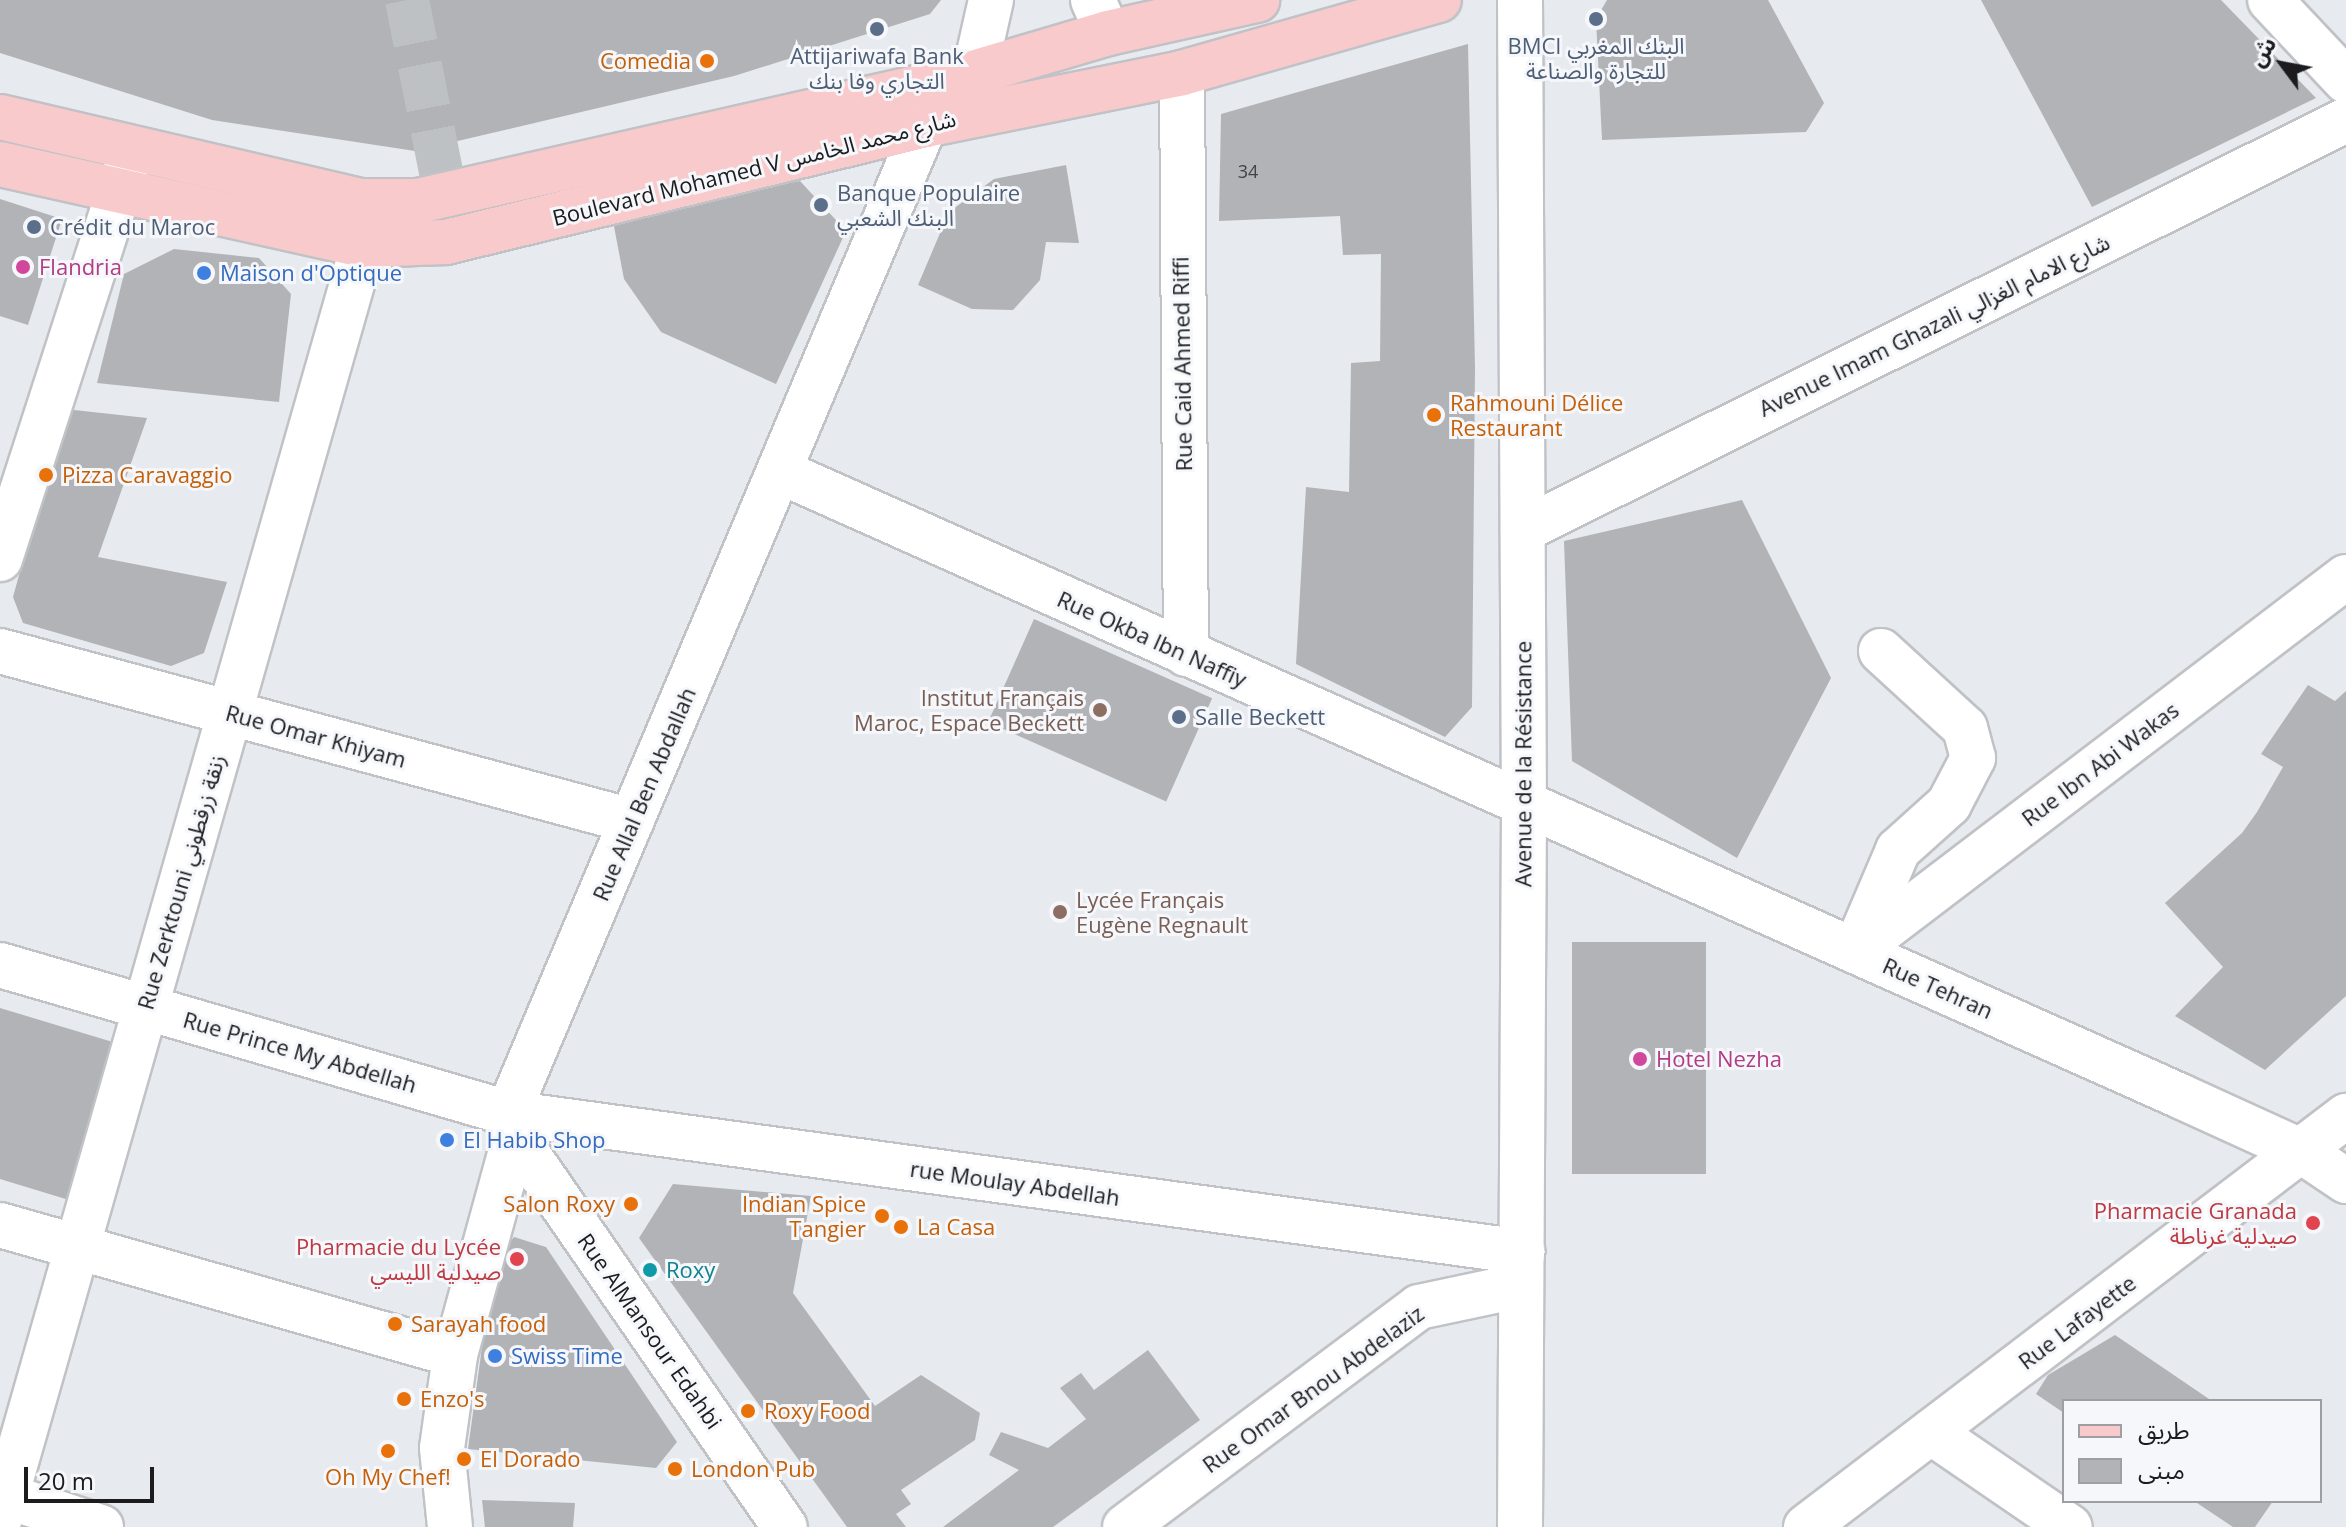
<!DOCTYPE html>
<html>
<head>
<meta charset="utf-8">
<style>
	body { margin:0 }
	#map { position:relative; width:2346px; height:1527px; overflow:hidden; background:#e7eaee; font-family:"Open Sans","Noto Sans Arabic",sans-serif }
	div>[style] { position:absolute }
	.building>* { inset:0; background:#b1b3b7; transform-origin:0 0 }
	.minor-tunnel>* { height:44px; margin-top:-22px; transform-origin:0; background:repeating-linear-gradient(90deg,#bec1c4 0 44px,transparent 0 66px) }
	.roads { filter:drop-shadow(2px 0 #c0c2c6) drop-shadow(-2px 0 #c0c2c6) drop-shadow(0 2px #c0c2c6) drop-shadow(0 -2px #c0c2c6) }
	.minor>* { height:44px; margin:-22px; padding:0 22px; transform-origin:22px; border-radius:22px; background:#fff }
	.major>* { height:44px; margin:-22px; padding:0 22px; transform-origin:22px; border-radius:22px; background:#f9cacb }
	.dots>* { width:22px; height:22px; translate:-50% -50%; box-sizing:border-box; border:4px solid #f5f7fb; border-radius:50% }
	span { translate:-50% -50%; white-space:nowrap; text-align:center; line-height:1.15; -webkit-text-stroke:6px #f5f7fb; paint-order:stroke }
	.number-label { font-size:18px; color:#414244 }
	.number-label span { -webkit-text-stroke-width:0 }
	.service-label { font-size:22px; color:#4e5e75 }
	.left { translate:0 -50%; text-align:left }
	.food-label { font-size:22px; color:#c56008 }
	.right { translate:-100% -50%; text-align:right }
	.street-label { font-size:22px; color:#1c1c1e }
	.hotel-label { font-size:22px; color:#b23c85 }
	.shop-label { font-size:22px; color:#366cbe }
	.education-label { font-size:22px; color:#785e54 }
	.health-label { font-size:22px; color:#be3a42 }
	.culture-label { font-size:22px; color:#0d838f }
	.legend { position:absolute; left:2062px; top:1399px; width:260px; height:104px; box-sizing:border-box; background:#f5f7fb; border:2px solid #9e9fa3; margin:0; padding:10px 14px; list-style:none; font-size:24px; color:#1c1c1e }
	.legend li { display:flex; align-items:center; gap:16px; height:40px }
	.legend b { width:40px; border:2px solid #9e9fa3 }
	.north { position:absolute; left:2242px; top:24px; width:80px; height:80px; -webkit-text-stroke:6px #f5f7fb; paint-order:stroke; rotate:302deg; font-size:22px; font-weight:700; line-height:32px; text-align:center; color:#1c1c1e }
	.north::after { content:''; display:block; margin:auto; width:28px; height:36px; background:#1c1c1e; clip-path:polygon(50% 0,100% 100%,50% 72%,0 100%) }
	.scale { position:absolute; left:24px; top:1467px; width:130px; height:36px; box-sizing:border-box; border:4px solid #1c1c1e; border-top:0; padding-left:10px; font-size:24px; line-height:28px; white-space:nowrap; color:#1c1c1e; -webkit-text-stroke:6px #f5f7fb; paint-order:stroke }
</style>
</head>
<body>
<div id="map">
	<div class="building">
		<div style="clip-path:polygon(0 0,941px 0,930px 14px,734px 76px,415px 151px,212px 120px,0 53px)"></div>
		<div style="clip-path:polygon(1607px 0,1768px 0,1824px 103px,1806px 132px,1602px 140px,1596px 19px)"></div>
		<div style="clip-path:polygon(1981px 0,2221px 0,2316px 98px,2092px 207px)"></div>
		<div style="clip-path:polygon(1468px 44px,1475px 367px,1472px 707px,1445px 737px,1296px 664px,1306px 487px,1349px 492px,1351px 363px,1380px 361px,1381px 254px,1343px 255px,1340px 216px,1219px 221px,1221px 114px)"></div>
		<div style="clip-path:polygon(1066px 165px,1079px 243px,1046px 242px,1040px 280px,1013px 310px,972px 309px,918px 285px,949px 212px,994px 179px)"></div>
		<div style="clip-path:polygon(800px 181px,846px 231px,776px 384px,661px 332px,624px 279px,612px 216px)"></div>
		<div style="clip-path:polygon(0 199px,62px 219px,28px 325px,0 316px)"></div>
		<div style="clip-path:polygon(174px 249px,259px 258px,291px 294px,279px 402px,97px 383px,124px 274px)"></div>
		<div style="clip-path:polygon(65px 409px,147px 418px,98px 557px,227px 582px,204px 653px,171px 666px,23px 623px,13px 597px)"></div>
		<div style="clip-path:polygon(1742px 500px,1831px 678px,1737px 858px,1572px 761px,1564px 541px)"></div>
		<div style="left:1034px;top:619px;width:195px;height:113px;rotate:24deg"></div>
		<div style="clip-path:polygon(2308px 685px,2335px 701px,2346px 691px,2346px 996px,2265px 1070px,2175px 1016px,2223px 967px,2165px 903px,2242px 833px,2257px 812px,2283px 767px,2261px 754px)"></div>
		<div style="left:1706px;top:942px;width:232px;height:134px;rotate:90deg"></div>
		<div style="clip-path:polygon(0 1008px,116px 1043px,69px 1200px,0 1179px)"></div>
		<div style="clip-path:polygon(673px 1184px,811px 1196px,793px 1293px,875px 1406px,921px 1375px,980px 1413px,975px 1440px,901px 1490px,911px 1504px,896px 1514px,906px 1527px,847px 1527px,639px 1238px)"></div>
		<div style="clip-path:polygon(514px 1237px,546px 1247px,677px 1442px,656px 1468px,468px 1449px,494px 1260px)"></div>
		<div style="clip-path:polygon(2115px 1335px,2212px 1401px,2064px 1401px,2064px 1413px,2036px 1394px,2048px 1375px)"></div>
		<div style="clip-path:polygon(1148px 1350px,1200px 1420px,1053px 1527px,943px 1527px,1019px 1470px,989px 1455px,1001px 1432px,1048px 1448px,1086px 1419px,1060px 1388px,1081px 1373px,1094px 1390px)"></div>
		<div style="clip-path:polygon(482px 1500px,575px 1503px,573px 1527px,485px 1527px)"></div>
		<div style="clip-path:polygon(2194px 1501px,2273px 1501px,2255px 1527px,2233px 1527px)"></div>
	</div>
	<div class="minor-tunnel">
		<div style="left:407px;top:0;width:201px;rotate:78.8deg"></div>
	</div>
	<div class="roads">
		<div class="minor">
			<div style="left:1093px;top:0;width:36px;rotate:66deg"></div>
			<div style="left:1520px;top:0;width:807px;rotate:89.72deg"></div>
			<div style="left:1524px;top:807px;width:720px;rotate:90.32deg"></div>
			<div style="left:2270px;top:0;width:111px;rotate:46.8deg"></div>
			<div style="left:975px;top:71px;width:73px;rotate:-77.3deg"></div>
			<div style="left:1182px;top:73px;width:581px;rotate:89.61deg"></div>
			<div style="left:779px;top:471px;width:1534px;rotate:24.04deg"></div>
			<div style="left:2180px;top:1096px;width:135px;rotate:24.5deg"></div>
			<div style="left:2303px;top:1152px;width:52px;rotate:34deg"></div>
			<div style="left:1523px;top:530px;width:919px;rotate:-26.48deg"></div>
			<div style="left:0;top:559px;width:426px;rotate:-72.1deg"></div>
			<div style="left:0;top:651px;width:654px;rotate:15.06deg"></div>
			<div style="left:1855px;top:951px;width:617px;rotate:-37.3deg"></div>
			<div style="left:1855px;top:951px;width:110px;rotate:-66.9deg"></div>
			<div style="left:1898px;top:850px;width:69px;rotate:-42deg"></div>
			<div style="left:1949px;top:804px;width:52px;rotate:-62.4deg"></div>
			<div style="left:1973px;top:758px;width:31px;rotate:-105deg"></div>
			<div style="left:1965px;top:728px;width:114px;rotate:-137.5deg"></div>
			<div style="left:0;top:965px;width:529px;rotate:16.24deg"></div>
			<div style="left:508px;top:1113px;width:1024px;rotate:7.8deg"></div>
			<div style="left:515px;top:1136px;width:475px;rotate:55.4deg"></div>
			<div style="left:0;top:1225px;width:473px;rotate:15.9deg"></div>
			<div style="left:1931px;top:1432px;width:168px;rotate:34.4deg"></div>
			<div style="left:6px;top:1496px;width:100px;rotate:18.1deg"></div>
			<div style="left:0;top:1518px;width:1324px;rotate:-74.08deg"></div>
			<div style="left:450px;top:1527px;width:79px;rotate:-95.8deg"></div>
			<div style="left:442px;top:1448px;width:94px;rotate:-82deg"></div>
			<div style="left:455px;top:1355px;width:227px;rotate:-74.7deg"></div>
			<div style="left:515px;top:1136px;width:24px;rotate:-107deg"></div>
			<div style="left:508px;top:1113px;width:1106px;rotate:-67.12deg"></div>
			<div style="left:1125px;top:1527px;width:367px;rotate:-36.8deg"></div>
			<div style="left:1419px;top:1307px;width:101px;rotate:-12deg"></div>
			<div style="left:1806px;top:1527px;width:679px;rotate:-37.28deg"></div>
		</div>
		<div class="major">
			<div style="left:0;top:117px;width:372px;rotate:13.1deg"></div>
			<div style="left:362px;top:201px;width:56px"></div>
			<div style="left:418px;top:201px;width:537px;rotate:-12.79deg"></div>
			<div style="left:942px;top:82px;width:173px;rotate:-16.4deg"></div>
			<div style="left:1108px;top:33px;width:153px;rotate:-12.5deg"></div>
			<div style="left:0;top:164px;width:372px;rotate:12.6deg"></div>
			<div style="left:363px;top:245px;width:83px;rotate:-2.1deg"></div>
			<div style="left:446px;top:242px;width:493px;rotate:-13.7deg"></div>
			<div style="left:925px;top:125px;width:262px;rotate:-11.4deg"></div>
			<div style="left:1182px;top:73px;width:267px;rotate:-15.9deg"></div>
		</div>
	</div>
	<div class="dots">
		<div style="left:1596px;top:19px;background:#5c6f8a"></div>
		<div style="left:877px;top:29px;background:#5c6f8a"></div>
		<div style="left:707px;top:61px;background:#e8710a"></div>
		<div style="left:821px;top:205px;background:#5c6f8a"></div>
		<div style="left:34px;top:227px;background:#5c6f8a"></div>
		<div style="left:23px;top:267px;background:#d1479c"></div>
		<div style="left:204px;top:273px;background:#3f7fe0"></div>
		<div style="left:1434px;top:415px;background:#e8710a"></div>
		<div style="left:46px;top:475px;background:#e8710a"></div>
		<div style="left:1100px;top:710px;background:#8d6e63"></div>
		<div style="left:1179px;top:717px;background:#5c6f8a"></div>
		<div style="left:1060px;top:912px;background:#8d6e63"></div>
		<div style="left:1640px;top:1059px;background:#d1479c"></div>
		<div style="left:447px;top:1140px;background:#3f7fe0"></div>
		<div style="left:631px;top:1204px;background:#e8710a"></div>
		<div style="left:882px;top:1216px;background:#e8710a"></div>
		<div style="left:2313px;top:1223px;background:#e0444e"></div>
		<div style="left:901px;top:1227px;background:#e8710a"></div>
		<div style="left:517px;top:1259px;background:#e0444e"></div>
		<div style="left:650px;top:1270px;background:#0f9aa8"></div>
		<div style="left:395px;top:1324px;background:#e8710a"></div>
		<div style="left:495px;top:1356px;background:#3f7fe0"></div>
		<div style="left:404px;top:1399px;background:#e8710a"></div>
		<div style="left:748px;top:1411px;background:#e8710a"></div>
		<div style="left:388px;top:1451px;background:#e8710a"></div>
		<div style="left:464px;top:1459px;background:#e8710a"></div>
		<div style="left:675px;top:1469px;background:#e8710a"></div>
	</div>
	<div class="number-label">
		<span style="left:1248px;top:171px">34</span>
	</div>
	<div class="service-label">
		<span style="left:1596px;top:58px">BMCI البنك المغربي<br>للتجارة والصناعة</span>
		<span style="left:877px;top:68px">Attijariwafa Bank<br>التجاري وفا بنك</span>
		<span class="left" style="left:837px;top:205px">Banque Populaire<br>البنك الشعبي</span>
		<span class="left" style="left:50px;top:227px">Crédit du Maroc</span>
		<span class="left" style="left:1195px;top:717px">Salle Beckett</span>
	</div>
	<div class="food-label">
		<span class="right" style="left:691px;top:61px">Comedia</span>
		<span class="left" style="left:1450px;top:415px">Rahmouni Délice<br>Restaurant</span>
		<span class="left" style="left:62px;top:475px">Pizza Caravaggio</span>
		<span class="right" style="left:866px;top:1216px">Indian Spice<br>Tangier</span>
		<span class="right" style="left:615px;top:1204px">Salon Roxy</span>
		<span class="left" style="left:917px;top:1227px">La Casa</span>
		<span class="left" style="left:411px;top:1324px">Sarayah food</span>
		<span class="left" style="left:420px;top:1399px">Enzo's</span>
		<span class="left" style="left:764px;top:1411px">Roxy Food</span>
		<span class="left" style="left:480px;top:1459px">El Dorado</span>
		<span class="left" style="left:691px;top:1469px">London Pub</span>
		<span style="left:388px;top:1477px">Oh My Chef!</span>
	</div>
	<div class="street-label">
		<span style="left:754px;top:168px;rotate:-14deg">Boulevard Mohamed V شارع محمد الخامس</span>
		<span style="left:1934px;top:325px;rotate:-26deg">Avenue Imam Ghazali شارع الامام الغزالي</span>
		<span style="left:1182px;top:364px;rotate:-91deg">Rue Caid Ahmed Riffi</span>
		<span style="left:1152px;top:639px;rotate:24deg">Rue Okba Ibn Naffiy</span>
		<span style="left:316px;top:736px;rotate:15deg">Rue Omar Khiyam</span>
		<span style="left:1523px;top:764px;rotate:-90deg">Avenue de la Résistance</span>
		<span style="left:2100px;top:764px;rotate:-37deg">Rue Ibn Abi Wakas</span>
		<span style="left:644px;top:794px;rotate:-67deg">Rue Allal Ben Abdallah</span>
		<span style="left:181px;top:882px;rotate:-74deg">Rue Zerktouni زنقة زرقطوني</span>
		<span style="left:1938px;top:988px;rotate:24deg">Rue Tehran</span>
		<span style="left:300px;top:1052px;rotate:16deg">Rue Prince My Abdellah</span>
		<span style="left:1015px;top:1183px;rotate:8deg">rue Moulay Abdellah</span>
		<span style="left:2077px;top:1322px;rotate:-37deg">Rue Lafayette</span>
		<span style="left:650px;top:1331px;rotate:55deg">Rue AlMansour Edahbi</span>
		<span style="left:1313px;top:1389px;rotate:-36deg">Rue Omar Bnou Abdelaziz</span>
	</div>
	<div class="hotel-label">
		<span class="left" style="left:39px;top:267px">Flandria</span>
		<span class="left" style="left:1656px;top:1059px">Hotel Nezha</span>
	</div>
	<div class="shop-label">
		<span class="left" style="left:220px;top:273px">Maison d'Optique</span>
		<span class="left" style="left:463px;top:1140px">El Habib Shop</span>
		<span class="left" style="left:511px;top:1356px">Swiss Time</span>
	</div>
	<div class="education-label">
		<span class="right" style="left:1084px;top:710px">Institut Français<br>Maroc, Espace Beckett</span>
		<span class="left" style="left:1076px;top:912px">Lycée Français<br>Eugène Regnault</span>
	</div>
	<div class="health-label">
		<span class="right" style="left:2297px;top:1223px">Pharmacie Granada<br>صيدلية غرناطة</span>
		<span class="right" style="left:501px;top:1259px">Pharmacie du Lycée<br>صيدلية الليسي</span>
	</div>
	<div class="culture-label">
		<span class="left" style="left:666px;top:1270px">Roxy</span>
	</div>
	<ul class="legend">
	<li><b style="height:10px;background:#f9cacb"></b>طريق</li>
	<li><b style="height:22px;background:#b1b3b7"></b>مبنى</li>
	</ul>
	<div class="north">ش</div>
	<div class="scale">20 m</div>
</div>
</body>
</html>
